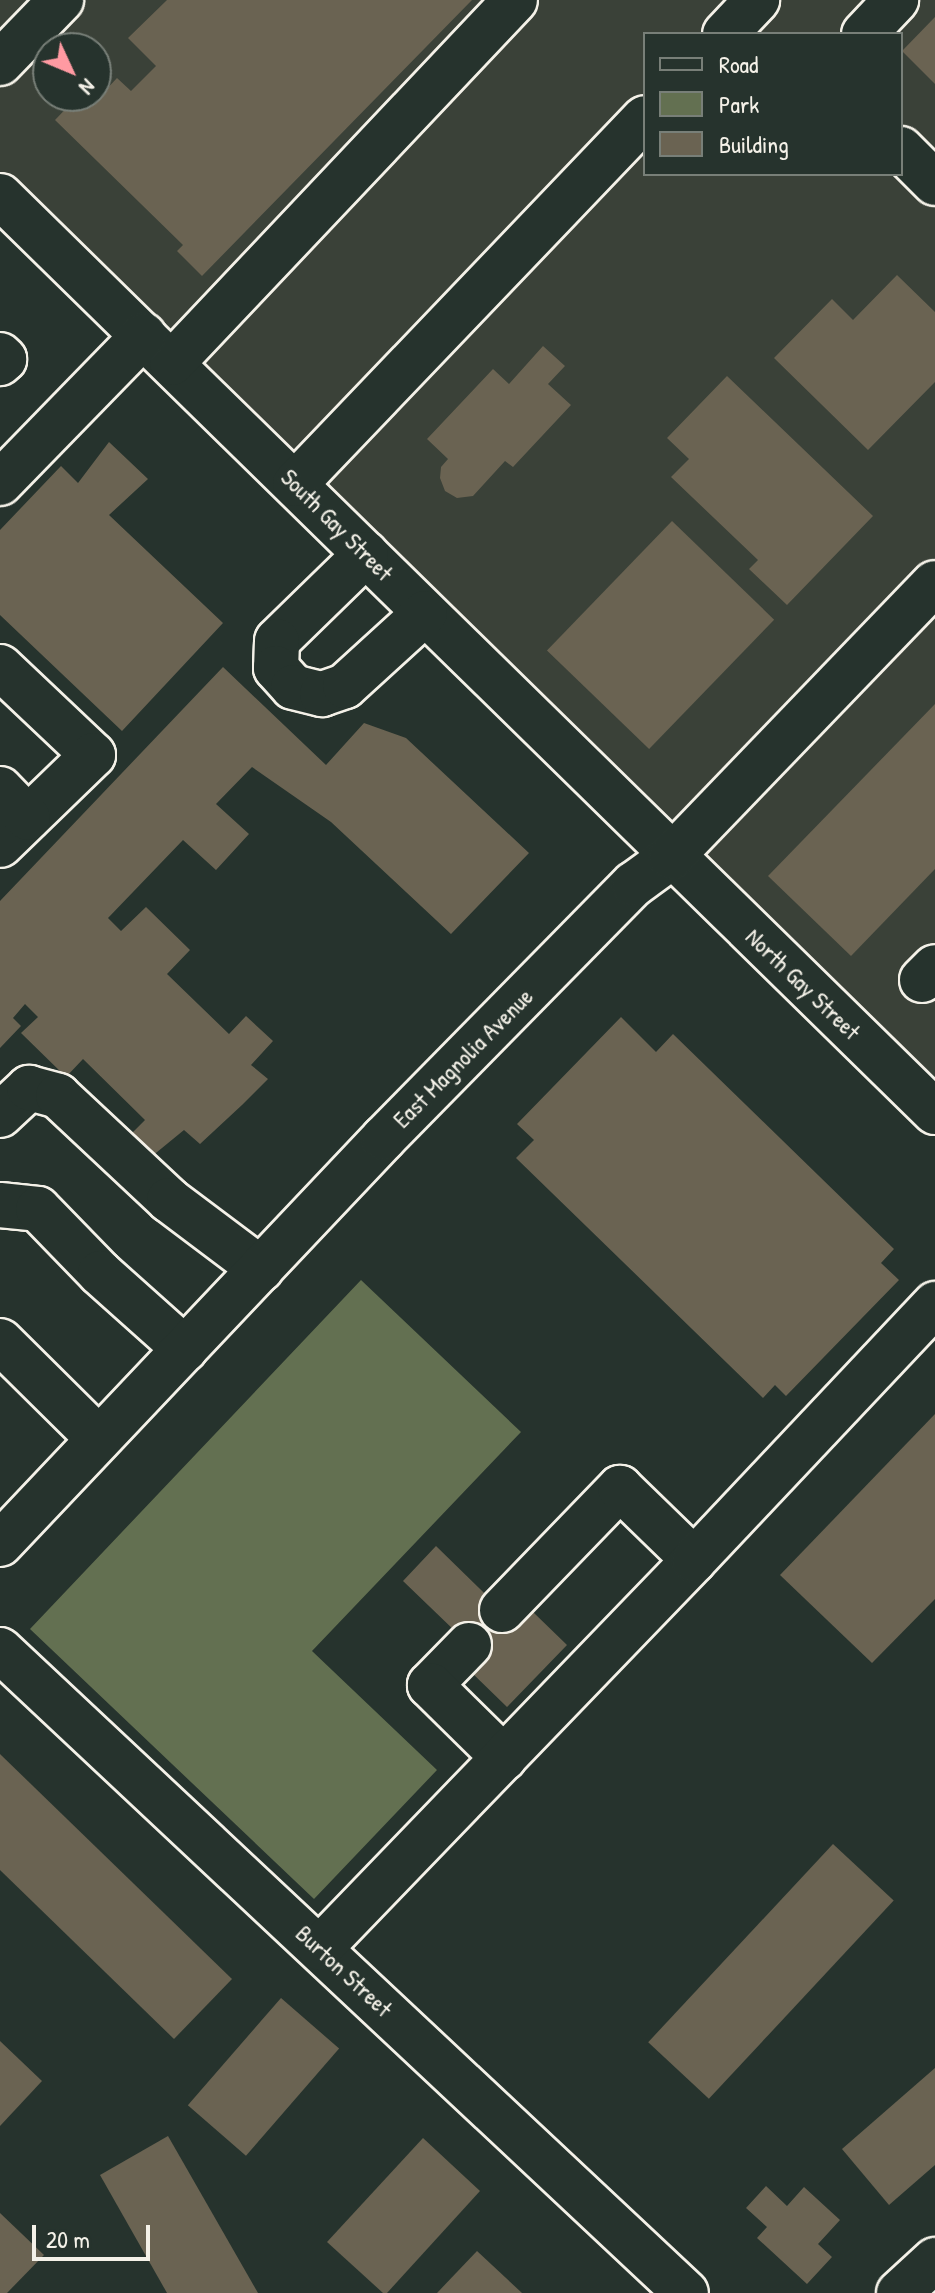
<!DOCTYPE html>
<html>
<head>
<meta charset="utf-8">
<style>
	body { margin:0 }
	#map { position:relative; width:935px; height:2293px; overflow:hidden; background:#26332d; font-family:"Patrick Hand",sans-serif }
	div>[style] { position:absolute }
	.built>* { inset:0; background:#3a4138 }
	.green>* { inset:0; background:#637051 }
	.building>* { inset:0; background:#6a6352; transform-origin:0 0 }
	.roads { filter:drop-shadow(2px 0 #f4f1e8) drop-shadow(-2px 0 #f4f1e8) drop-shadow(0 2px #f4f1e8) drop-shadow(0 -2px #f4f1e8) }
	.minor>* { height:44px; margin:-22px; padding:0 22px; transform-origin:22px; border-radius:22px; background:#26332d }
	span { translate:-50% -50%; white-space:nowrap; text-align:center; line-height:1.15; -webkit-text-stroke:6px #26332d; paint-order:stroke }
	.street-label { font-size:24px; color:#f4f1e8 }
	.legend { position:absolute; left:643px; top:32px; width:260px; height:144px; box-sizing:border-box; background:#26332d; border:2px solid #787f78; margin:0; padding:10px 14px; list-style:none; font-size:24px; color:#f4f1e8 }
	.legend li { display:flex; align-items:center; gap:16px; height:40px }
	.legend b { width:40px; border:2px solid #787f78 }
	.north { position:absolute; left:32px; top:32px; width:80px; height:80px; box-sizing:border-box; background:#26332d; border:2px solid #787f78; border-radius:50%; rotate:134deg; font-size:22px; font-weight:700; line-height:32px; text-align:center; color:#f4f1e8 }
	.north::after { content:''; display:block; margin:auto; width:28px; height:36px; background:#ff9aa2; clip-path:polygon(50% 0,100% 100%,50% 72%,0 100%) }
	.scale { position:absolute; left:32px; top:2225px; width:118px; height:36px; box-sizing:border-box; border:4px solid #f4f1e8; border-top:0; padding-left:10px; font-size:24px; line-height:28px; white-space:nowrap; color:#f4f1e8; -webkit-text-stroke:6px #26332d; paint-order:stroke }
</style>
</head>
<body>
<div id="map">
	<div class="built">
		<div style="clip-path:polygon(evenodd,0 0,935px 0,935px 1112px,0 196px,0 0,645px 34px,901px 34px,901px 174px,645px 174px,645px 34px,0 0,48px 48px,96px 48px,96px 96px,48px 96px,48px 48px)"></div>
	</div>
	<div class="green">
		<div style="clip-path:polygon(361px 1280px,521px 1432px,312px 1651px,437px 1770px,314px 1899px,30px 1629px)"></div>
	</div>
	<div class="building">
		<div style="clip-path:polygon(167px 0,472px 0,202px 276px,177px 251px,183px 245px,55px 120px,78px 96px,96px 96px,96px 87px,103px 93px,117px 78px,131px 91px,156px 66px,128px 38px)"></div>
		<div style="clip-path:polygon(935px 17px,935px 84px,902px 51px)"></div>
		<div style="clip-path:polygon(897px 275px,935px 312px,935px 382px,868px 450px,774px 358px,832px 299px,853px 320px)"></div>
		<div style="clip-path:polygon(543px 346px,565px 366px,548px 384px,571px 405px,513px 467px,505px 461px,473px 496px,457px 498px,445px 491px,440px 478px,441px 467px,448px 459px,427px 439px,493px 369px,509px 384px)"></div>
		<div style="clip-path:polygon(727px 376px,873px 516px,787px 605px,749px 569px,758px 560px,671px 477px,689px 459px,667px 438px)"></div>
		<div style="clip-path:polygon(109px 442px,148px 479px,109px 515px,223px 623px,122px 731px,0 615px,0 530px,61px 466px,78px 483px)"></div>
		<div style="left:672px;top:521px;width:142px;height:180px;rotate:44deg"></div>
		<div style="clip-path:polygon(223px 667px,326px 765px,364px 723px,406px 738px,529px 853px,451px 934px,331px 822px,252px 767px,216px 804px,249px 834px,216px 870px,183px 840px,108px 918px,121px 931px,146px 907px,190px 950px,167px 974px,229px 1034px,246px 1016px,273px 1041px,251px 1065px,268px 1079px,242px 1105px,200px 1144px,184px 1130px,151px 1157px,130px 1135px,145px 1120px,83px 1059px,66px 1077px,21px 1033px,38px 1017px,25px 1004px,13px 1018px,21px 1026px,0 1048px,0 901px)"></div>
		<div style="clip-path:polygon(935px 704px,935px 869px,851px 956px,768px 876px)"></div>
		<div style="clip-path:polygon(621px 1017px,656px 1052px,673px 1034px,894px 1249px,881px 1263px,899px 1280px,786px 1396px,775px 1385px,763px 1398px,516px 1158px,534px 1140px,517px 1124px)"></div>
		<div style="clip-path:polygon(935px 1414px,935px 1599px,872px 1663px,780px 1575px)"></div>
		<div style="clip-path:polygon(436px 1546px,519px 1627px,533px 1612px,567px 1645px,507px 1707px,470px 1671px,483px 1658px,403px 1581px)"></div>
		<div style="clip-path:polygon(0 1754px,232px 1979px,174px 2039px,0 1870px)"></div>
		<div style="left:833px;top:1844px;width:83px;height:271px;rotate:43deg"></div>
		<div style="left:281px;top:1998px;width:77px;height:142px;rotate:41deg"></div>
		<div style="clip-path:polygon(0 2041px,42px 2081px,0 2126px)"></div>
		<div style="clip-path:polygon(935px 2068px,935px 2165px,889px 2205px,842px 2149px)"></div>
		<div style="clip-path:polygon(168px 2136px,258px 2293px,167px 2293px,100px 2175px)"></div>
		<div style="clip-path:polygon(423px 2138px,480px 2191px,387px 2293px,383px 2293px,327px 2242px)"></div>
		<div style="clip-path:polygon(766px 2186px,787px 2206px,804px 2187px,840px 2220px,818px 2244px,832px 2257px,807px 2284px,757px 2238px,767px 2227px,746px 2208px)"></div>
		<div style="clip-path:polygon(0 2213px,44px 2255px,7px 2293px,0 2293px)"></div>
		<div style="clip-path:polygon(477px 2251px,522px 2293px,437px 2293px)"></div>
	</div>
	<div class="roads">
		<div class="minor">
			<div style="left:725px;top:34px;width:47px;rotate:-46.7deg"></div>
			<div style="left:864px;top:34px;width:47px;rotate:-46.7deg"></div>
			<div style="left:0;top:63px;width:88px;rotate:-45.9deg"></div>
			<div style="left:901px;top:149px;width:48px;rotate:45deg"></div>
			<div style="left:0;top:196px;width:1309px;rotate:44.41deg"></div>
			<div style="left:0;top:355px;width:6px;rotate:45deg"></div>
			<div style="left:4px;top:359px;width:6px;rotate:135deg"></div>
			<div style="left:172px;top:363px;width:499px;rotate:-46.6deg"></div>
			<div style="left:0;top:483px;width:206px;rotate:-45.8deg"></div>
			<div style="left:295px;top:484px;width:506px;rotate:-46.28deg"></div>
			<div style="left:366px;top:554px;width:124px;rotate:135.7deg"></div>
			<div style="left:277px;top:641px;width:27px;rotate:92deg"></div>
			<div style="left:276px;top:668px;width:25px;rotate:48deg"></div>
			<div style="left:293px;top:687px;width:30px;rotate:14deg"></div>
			<div style="left:322px;top:694px;width:24px;rotate:-19deg"></div>
			<div style="left:345px;top:686px;width:108px;rotate:-42.4deg"></div>
			<div style="left:0;top:667px;width:128px;rotate:43.4deg"></div>
			<div style="left:93px;top:755px;width:129px;rotate:135.9deg"></div>
			<div style="left:0;top:789px;width:40px;rotate:46deg"></div>
			<div style="left:922px;top:980px;width:18px;rotate:-45deg"></div>
			<div style="left:0;top:1115px;width:40px;rotate:-43deg"></div>
			<div style="left:29px;top:1088px;width:30px;rotate:15deg"></div>
			<div style="left:58px;top:1096px;width:152px;rotate:43.1deg"></div>
			<div style="left:169px;top:1200px;width:115px;rotate:36.9deg"></div>
			<div style="left:0;top:1205px;width:38px;rotate:6deg"></div>
			<div style="left:38px;top:1209px;width:89px;rotate:45.9deg"></div>
			<div style="left:100px;top:1273px;width:114px;rotate:41.8deg"></div>
			<div style="left:0;top:1341px;width:139px;rotate:44.7deg"></div>
			<div style="left:0;top:1544px;width:559px;rotate:-46.6deg"></div>
			<div style="left:384px;top:1138px;width:356px;rotate:-45.5deg"></div>
			<div style="left:634px;top:884px;width:46px;rotate:-36.1deg"></div>
			<div style="left:671px;top:857px;width:380px;rotate:-46.1deg"></div>
			<div style="left:502px;top:1610px;width:170px;rotate:-46deg"></div>
			<div style="left:620px;top:1488px;width:103px;rotate:44.2deg"></div>
			<div style="left:469px;top:1645px;width:56px;rotate:134.3deg"></div>
			<div style="left:430px;top:1685px;width:104px;rotate:44.6deg"></div>
			<div style="left:0;top:1650px;width:940px;rotate:43.15deg"></div>
			<div style="left:320px;top:1948px;width:539px;rotate:-46.05deg"></div>
			<div style="left:694px;top:1560px;width:352px;rotate:-46.7deg"></div>
			<div style="left:899px;top:2293px;width:49px;rotate:-42.5deg"></div>
		</div>
	</div>
	<div class="street-label">
		<span style="left:337px;top:525px;rotate:45deg">South Gay Street</span>
		<span style="left:803px;top:984px;rotate:44deg">North Gay Street</span>
		<span style="left:463px;top:1058px;rotate:-45deg">East Magnolia Avenue</span>
		<span style="left:344px;top:1971px;rotate:43deg">Burton Street</span>
	</div>
	<ul class="legend">
	<li><b style="height:10px;background:#26332d"></b>Road</li>
	<li><b style="height:22px;background:#637051"></b>Park</li>
	<li><b style="height:22px;background:#6a6352"></b>Building</li>
	</ul>
	<div class="north">N</div>
	<div class="scale">20 m</div>
</div>
</body>
</html>
